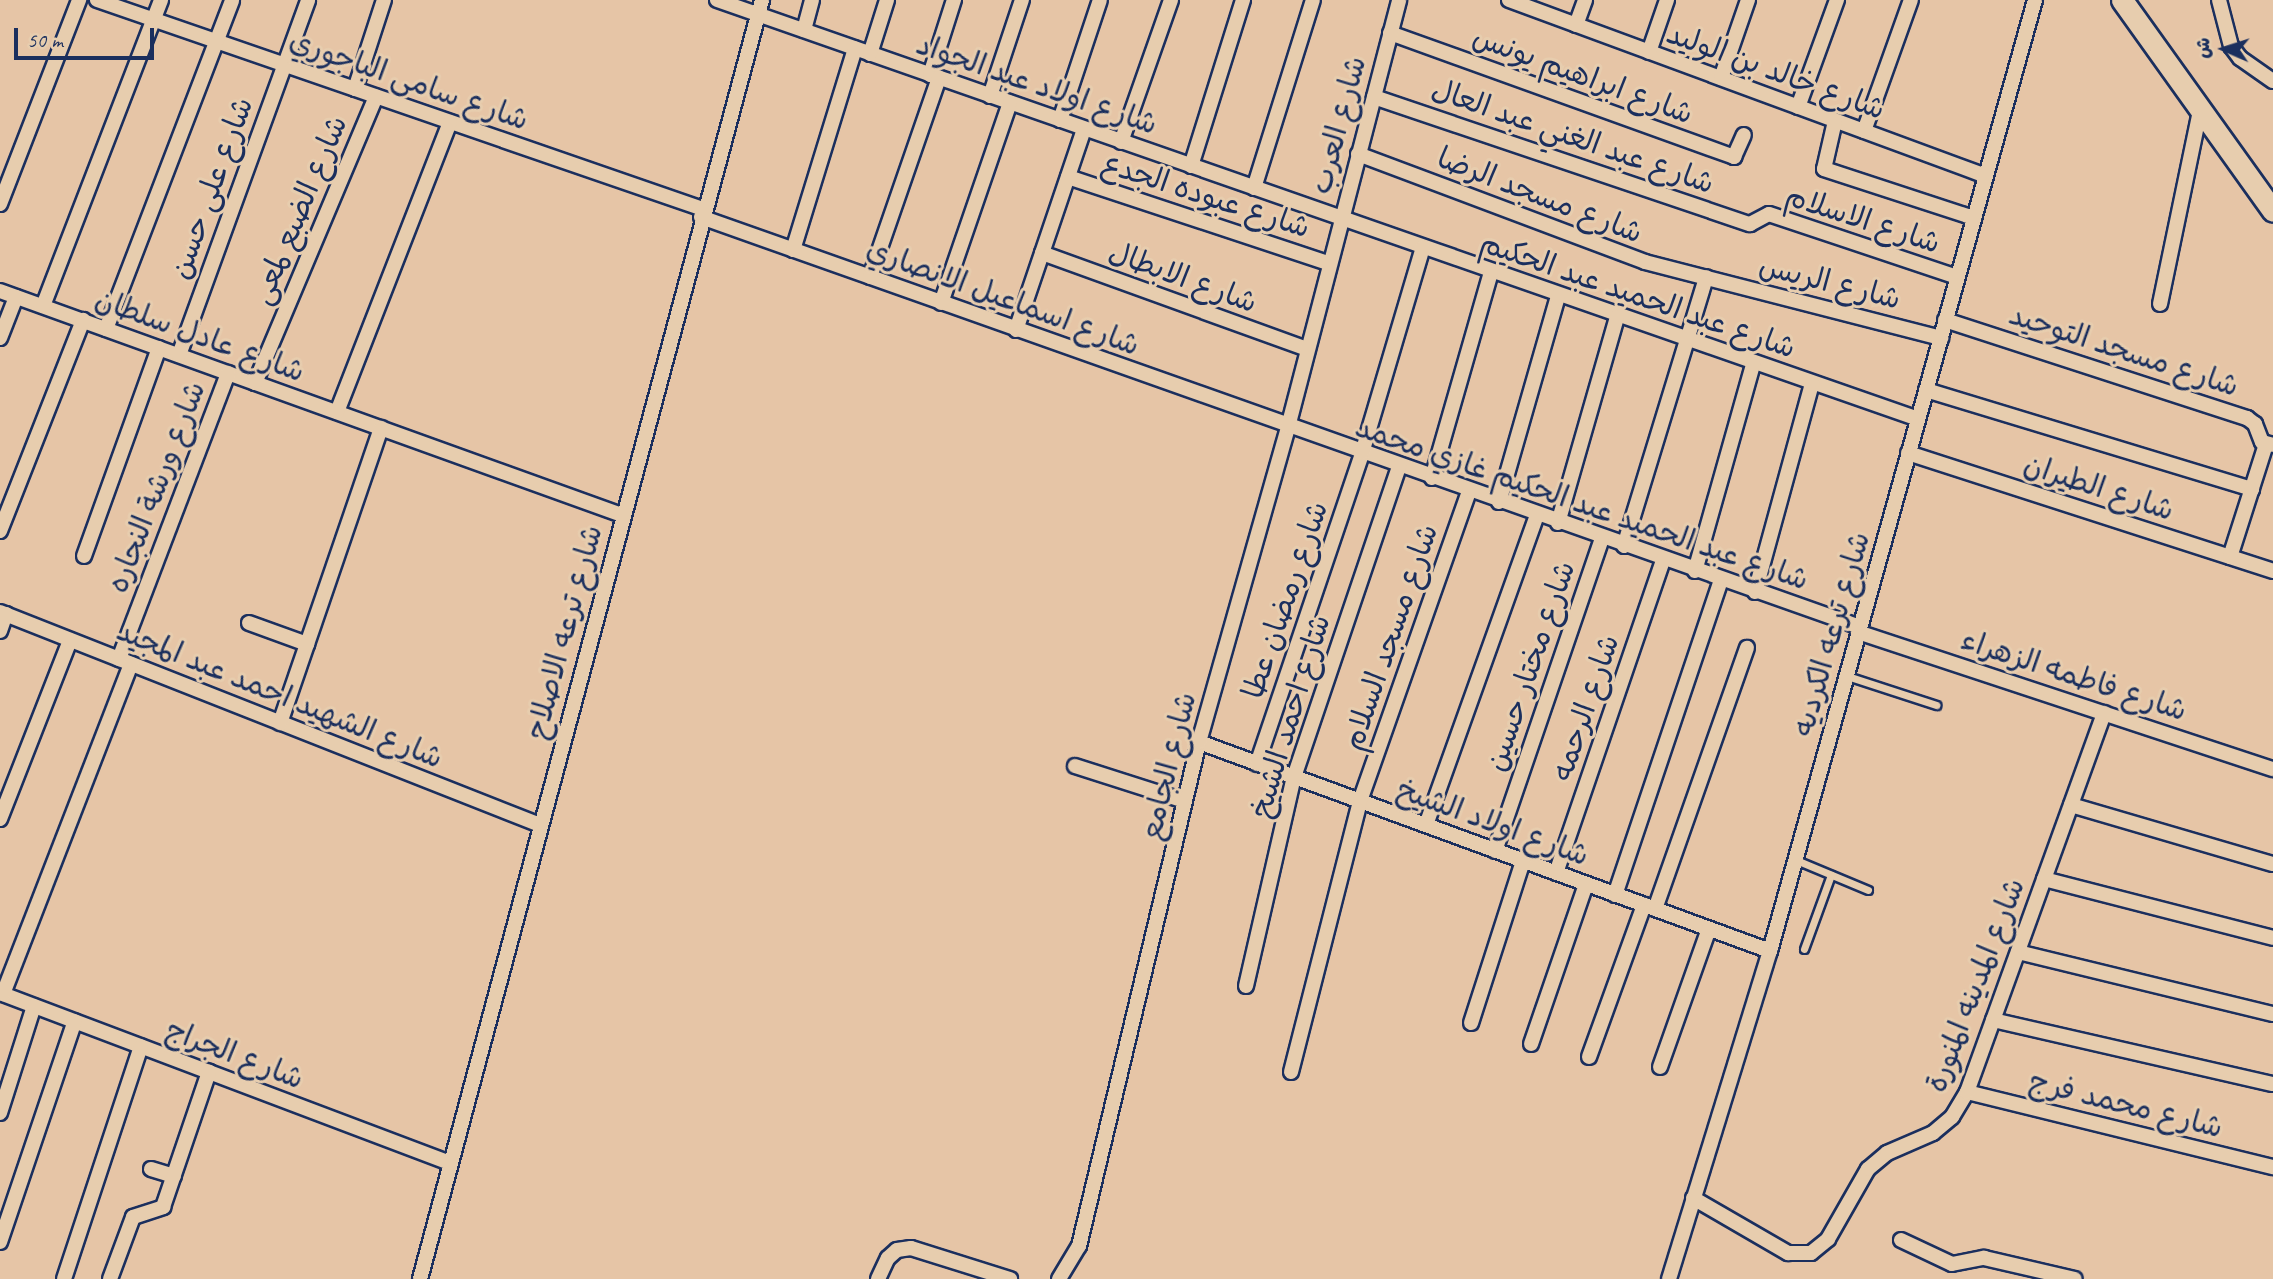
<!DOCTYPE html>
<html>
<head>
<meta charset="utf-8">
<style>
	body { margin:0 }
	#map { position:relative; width:2273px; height:1279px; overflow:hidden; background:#e6c5a6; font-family:Caveat,"Playpen Sans Arabic",sans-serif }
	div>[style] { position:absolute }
	.roads { filter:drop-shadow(2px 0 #1b2f5e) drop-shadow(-2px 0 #1b2f5e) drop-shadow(0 2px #1b2f5e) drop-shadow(0 -2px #1b2f5e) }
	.lane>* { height:7px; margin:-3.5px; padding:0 3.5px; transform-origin:3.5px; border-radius:3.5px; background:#e7cdae }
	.street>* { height:14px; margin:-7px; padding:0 7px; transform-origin:7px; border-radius:7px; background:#e7cdae }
	.secondary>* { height:21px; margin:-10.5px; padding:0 10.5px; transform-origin:10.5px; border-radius:10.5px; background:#e7cdae }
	span { translate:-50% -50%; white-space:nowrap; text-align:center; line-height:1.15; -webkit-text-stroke:6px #e7cdae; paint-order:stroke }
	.street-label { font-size:30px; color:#1b2f5e }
	.north { position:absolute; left:2189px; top:14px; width:70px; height:70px; -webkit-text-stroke:5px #e7cdae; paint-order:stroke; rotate:273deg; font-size:19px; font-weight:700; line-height:28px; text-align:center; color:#1b2f5e }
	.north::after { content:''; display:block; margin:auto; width:24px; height:32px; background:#1b2f5e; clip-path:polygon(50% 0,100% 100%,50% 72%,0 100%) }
	.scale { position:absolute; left:14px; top:28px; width:140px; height:32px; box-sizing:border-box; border:4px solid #1b2f5e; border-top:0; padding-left:9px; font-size:21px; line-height:24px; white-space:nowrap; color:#1b2f5e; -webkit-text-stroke:5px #e7cdae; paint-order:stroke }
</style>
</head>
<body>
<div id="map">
	<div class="roads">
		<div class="lane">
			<div style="left:1847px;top:676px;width:94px;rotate:18deg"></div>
			<div style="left:1796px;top:860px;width:78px;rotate:22.6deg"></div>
			<div style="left:1804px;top:949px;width:79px;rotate:-70deg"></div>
		</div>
		<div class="street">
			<div style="left:97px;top:0;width:641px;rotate:19.03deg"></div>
			<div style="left:717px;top:0;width:1272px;rotate:19.23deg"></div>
			<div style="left:1509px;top:0;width:508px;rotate:20.25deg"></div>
			<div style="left:2219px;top:0;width:48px;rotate:75.4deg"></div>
			<div style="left:2231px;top:46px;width:15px;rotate:53deg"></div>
			<div style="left:2240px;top:58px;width:40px;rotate:34.9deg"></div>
			<div style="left:1576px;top:25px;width:27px;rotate:-70deg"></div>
			<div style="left:804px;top:30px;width:31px;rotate:-75deg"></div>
			<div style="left:1390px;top:33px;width:366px;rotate:19.8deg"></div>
			<div style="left:1734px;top:157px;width:24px;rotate:-66deg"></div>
			<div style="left:1649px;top:52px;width:55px;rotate:-70.9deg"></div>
			<div style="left:870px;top:54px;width:57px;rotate:-72.5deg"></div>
			<div style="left:930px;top:75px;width:79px;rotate:-72.3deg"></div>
			<div style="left:1721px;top:78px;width:83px;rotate:-70.9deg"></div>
			<div style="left:355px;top:89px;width:94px;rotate:-72deg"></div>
			<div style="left:990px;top:96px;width:101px;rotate:-71.6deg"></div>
			<div style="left:1374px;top:97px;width:397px;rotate:18.7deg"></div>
			<div style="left:1750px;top:224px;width:21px;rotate:-28deg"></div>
			<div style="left:1769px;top:214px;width:198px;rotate:18.5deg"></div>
			<div style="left:1798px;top:107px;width:114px;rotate:-70deg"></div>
			<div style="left:1060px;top:120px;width:126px;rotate:-71.6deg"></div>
			<div style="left:1835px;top:121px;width:49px;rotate:102.9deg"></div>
			<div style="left:1824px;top:169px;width:158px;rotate:18.1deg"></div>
			<div style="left:1864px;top:131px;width:139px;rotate:-70.3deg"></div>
			<div style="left:1121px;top:142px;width:151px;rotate:-70.6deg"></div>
			<div style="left:1358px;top:154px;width:307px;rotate:20.6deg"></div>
			<div style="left:1645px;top:262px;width:306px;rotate:14.4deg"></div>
			<div style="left:1191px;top:166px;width:174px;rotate:-72.6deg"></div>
			<div style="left:1068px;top:177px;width:274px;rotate:18.3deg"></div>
			<div style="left:1254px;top:188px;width:197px;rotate:-72.6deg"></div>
			<div style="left:0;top:204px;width:219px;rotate:-68.8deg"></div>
			<div style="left:701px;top:217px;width:1229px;rotate:19.48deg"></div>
			<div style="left:793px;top:250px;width:211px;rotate:-72.9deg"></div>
			<div style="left:1042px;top:253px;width:282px;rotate:19.9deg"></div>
			<div style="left:870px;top:277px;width:211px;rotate:-70.9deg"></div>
			<div style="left:0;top:291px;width:661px;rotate:19.81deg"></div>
			<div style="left:941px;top:303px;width:212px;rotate:-71deg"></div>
			<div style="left:2160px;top:304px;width:197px;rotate:-78.3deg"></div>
			<div style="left:43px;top:306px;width:328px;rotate:-68.9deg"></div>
			<div style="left:1945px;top:320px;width:318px;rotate:18deg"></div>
			<div style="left:2247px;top:418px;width:10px;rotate:37deg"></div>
			<div style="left:2255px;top:424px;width:19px;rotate:69deg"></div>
			<div style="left:2262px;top:442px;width:11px;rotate:15deg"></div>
			<div style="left:106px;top:329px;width:352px;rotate:-69deg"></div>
			<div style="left:1016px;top:330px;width:212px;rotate:-71.3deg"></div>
			<div style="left:0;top:338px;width:44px;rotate:-68.7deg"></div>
			<div style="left:179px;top:355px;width:378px;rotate:-70deg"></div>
			<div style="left:255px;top:383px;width:311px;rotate:-67.1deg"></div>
			<div style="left:1926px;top:390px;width:341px;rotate:16.9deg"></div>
			<div style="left:337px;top:412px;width:311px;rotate:-68.7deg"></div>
			<div style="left:1908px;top:453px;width:384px;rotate:17.9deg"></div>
			<div style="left:1432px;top:478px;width:214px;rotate:-74deg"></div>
			<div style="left:1499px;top:502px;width:214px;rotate:-74deg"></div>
			<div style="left:1558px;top:523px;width:214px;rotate:-74deg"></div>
			<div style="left:0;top:531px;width:227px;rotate:-68.5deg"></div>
			<div style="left:1624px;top:546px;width:281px;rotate:-73deg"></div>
			<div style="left:84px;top:556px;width:221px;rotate:-70.2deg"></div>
			<div style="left:2230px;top:557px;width:119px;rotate:-72.3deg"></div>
			<div style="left:1695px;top:571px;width:215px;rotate:-74.3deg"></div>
			<div style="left:1755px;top:592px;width:217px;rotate:-74.7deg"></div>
			<div style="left:0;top:612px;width:580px;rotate:21.53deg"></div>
			<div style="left:249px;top:623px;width:62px;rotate:19.9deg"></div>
			<div style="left:0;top:631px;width:18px;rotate:-71deg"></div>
			<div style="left:1858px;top:632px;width:437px;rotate:18.3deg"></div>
			<div style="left:119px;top:659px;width:306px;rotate:-69.1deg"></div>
			<div style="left:280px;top:723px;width:312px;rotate:-71.1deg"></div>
			<div style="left:1199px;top:742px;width:608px;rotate:20.1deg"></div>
			<div style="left:1257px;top:764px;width:328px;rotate:-71.3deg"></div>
			<div style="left:1362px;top:453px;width:215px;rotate:-73.5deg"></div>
			<div style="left:1075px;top:766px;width:115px;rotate:17.7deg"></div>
			<div style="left:2071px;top:805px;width:210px;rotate:16.3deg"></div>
			<div style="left:0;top:819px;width:192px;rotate:-68.6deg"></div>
			<div style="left:1426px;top:825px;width:329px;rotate:-70.3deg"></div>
			<div style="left:1495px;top:851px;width:331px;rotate:-71.1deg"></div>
			<div style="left:1556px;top:873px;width:331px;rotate:-71.1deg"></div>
			<div style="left:2044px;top:879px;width:236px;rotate:14.4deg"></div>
			<div style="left:1615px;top:895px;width:332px;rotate:-71.4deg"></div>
			<div style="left:1655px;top:909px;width:277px;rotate:-70.6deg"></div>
			<div style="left:2018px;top:952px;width:262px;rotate:13.7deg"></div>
			<div style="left:1246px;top:986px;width:214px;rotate:-77.1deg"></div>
			<div style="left:1294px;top:777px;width:328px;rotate:-71.3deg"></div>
			<div style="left:0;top:993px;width:482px;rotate:20.7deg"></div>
			<div style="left:3px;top:994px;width:354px;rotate:-68.8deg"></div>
			<div style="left:1993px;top:1020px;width:287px;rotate:12.9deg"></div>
			<div style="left:1471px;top:1023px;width:170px;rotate:-72.2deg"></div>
			<div style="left:1531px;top:1044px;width:169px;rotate:-71deg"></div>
			<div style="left:1589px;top:1057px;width:162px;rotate:-70.1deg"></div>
			<div style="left:1660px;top:1067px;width:146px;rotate:-70.5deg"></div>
			<div style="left:1291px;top:1072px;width:280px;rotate:-75.7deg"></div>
			<div style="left:1360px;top:801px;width:329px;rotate:-70.6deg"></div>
			<div style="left:1967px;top:1092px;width:315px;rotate:13.8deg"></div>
			<div style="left:0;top:1113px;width:112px;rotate:-72.4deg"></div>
			<div style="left:151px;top:1169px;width:24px;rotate:17deg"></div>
			<div style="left:1693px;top:1198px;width:110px;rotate:30.1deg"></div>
			<div style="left:1788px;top:1253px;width:23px"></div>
			<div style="left:1811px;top:1253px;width:22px;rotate:-39deg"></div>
			<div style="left:1828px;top:1239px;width:81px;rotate:-60.3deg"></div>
			<div style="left:1868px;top:1169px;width:25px;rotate:-40deg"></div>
			<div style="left:1887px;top:1153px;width:50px;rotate:-23.5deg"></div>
			<div style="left:1933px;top:1133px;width:25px;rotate:-40deg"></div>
			<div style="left:1952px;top:1117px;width:29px;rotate:-59deg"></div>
			<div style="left:1967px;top:1092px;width:403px;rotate:-70.1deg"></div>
			<div style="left:1901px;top:1240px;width:56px;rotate:25.2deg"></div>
			<div style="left:1952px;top:1264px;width:33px;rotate:-11deg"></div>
			<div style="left:1984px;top:1258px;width:93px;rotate:13deg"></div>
			<div style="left:0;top:1242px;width:233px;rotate:-71.3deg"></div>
			<div style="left:64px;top:1279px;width:245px;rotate:-71.7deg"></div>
			<div style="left:110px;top:1279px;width:66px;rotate:-69.6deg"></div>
			<div style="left:133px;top:1217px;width:32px;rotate:-18deg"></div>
			<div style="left:163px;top:1207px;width:143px;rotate:-71.2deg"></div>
			<div style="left:420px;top:1279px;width:1324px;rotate:-75.03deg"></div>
			<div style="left:878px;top:1279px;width:23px;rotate:-65deg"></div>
			<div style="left:888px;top:1258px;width:12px;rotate:-42deg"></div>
			<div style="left:897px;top:1250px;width:14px;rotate:-8deg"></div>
			<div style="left:911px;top:1248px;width:104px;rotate:17.4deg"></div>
			<div style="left:1059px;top:1279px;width:39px;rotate:-59deg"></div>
			<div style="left:1079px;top:1246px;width:518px;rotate:-76.61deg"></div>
			<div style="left:1199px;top:742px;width:327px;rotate:-74.2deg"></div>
			<div style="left:1288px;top:427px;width:441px;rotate:-75.4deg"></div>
			<div style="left:1669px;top:1279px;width:343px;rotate:-72.9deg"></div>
			<div style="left:1770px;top:951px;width:987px;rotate:-74.43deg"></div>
		</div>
		<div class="secondary">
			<div style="left:2122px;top:0;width:259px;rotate:54.4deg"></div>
		</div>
	</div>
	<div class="street-label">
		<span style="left:1776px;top:71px;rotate:20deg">شارع خالد بن الوليد</span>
		<span style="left:1583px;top:75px;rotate:20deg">شارع ابراهيم يونس</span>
		<span style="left:409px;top:80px;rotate:19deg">شارع سامى الباجوري</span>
		<span style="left:1037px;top:84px;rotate:19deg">شارع اولاد عبد الجواد</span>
		<span style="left:1338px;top:125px;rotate:-75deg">شارع العرب</span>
		<span style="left:1573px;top:136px;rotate:19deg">شارع عبد الغني عبد العال</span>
		<span style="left:211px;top:188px;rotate:-70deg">شارع على حسن</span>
		<span style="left:1206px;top:195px;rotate:18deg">شارع عبوده الجدع</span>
		<span style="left:1540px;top:195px;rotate:21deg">شارع مسجد الرضا</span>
		<span style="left:299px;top:210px;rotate:-67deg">شارع الضبع لمعى</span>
		<span style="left:1863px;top:219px;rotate:18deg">شارع الاسلام</span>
		<span style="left:1183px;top:277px;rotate:20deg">شارع الابطال</span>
		<span style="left:1830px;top:282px;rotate:14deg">شارع الريس</span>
		<span style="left:1638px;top:295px;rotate:19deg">شارع عبد الحميد عبد الحكيم</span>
		<span style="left:1003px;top:297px;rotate:20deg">شارع اسماعيل الانصاري</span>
		<span style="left:200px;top:335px;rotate:20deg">شارع عادل سلطان</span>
		<span style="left:2124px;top:350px;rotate:18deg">شارع مسجد التوحيد</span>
		<span style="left:156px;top:487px;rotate:-69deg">شارع ورشة النجاره</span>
		<span style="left:2099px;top:487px;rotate:18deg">شارع الطيران</span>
		<span style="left:1582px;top:503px;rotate:19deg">شارع عبد الحميد عبد الحكيم غازي محمد</span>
		<span style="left:1285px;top:600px;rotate:-71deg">شارع رمضان عطا</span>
		<span style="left:564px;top:632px;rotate:-75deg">شارع ترعه الاصلاح</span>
		<span style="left:1831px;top:634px;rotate:-74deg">شارع ترعه الكرديه</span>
		<span style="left:1390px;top:637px;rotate:-71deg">شارع مسجد السلام</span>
		<span style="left:1530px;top:666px;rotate:-71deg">شارع مختار حسين</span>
		<span style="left:2074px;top:675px;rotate:18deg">شارع فاطمه الزهراء</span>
		<span style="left:280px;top:694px;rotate:22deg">شارع الشهيد احمد عبد المجيد</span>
		<span style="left:1585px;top:708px;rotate:-71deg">شارع الرحمه</span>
		<span style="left:1290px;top:716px;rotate:-73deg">شارع احمد الشيخ</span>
		<span style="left:1168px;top:766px;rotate:-76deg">شارع الجامع</span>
		<span style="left:1493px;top:822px;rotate:20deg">شارع اولاد الشيخ</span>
		<span style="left:1975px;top:985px;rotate:-69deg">شارع المدينه المنورة</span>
		<span style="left:235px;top:1054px;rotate:21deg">شارع الجراج</span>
		<span style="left:2126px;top:1104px;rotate:14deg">شارع محمد فرج</span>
	</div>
	<div class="north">ش</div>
	<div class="scale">50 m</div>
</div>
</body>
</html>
